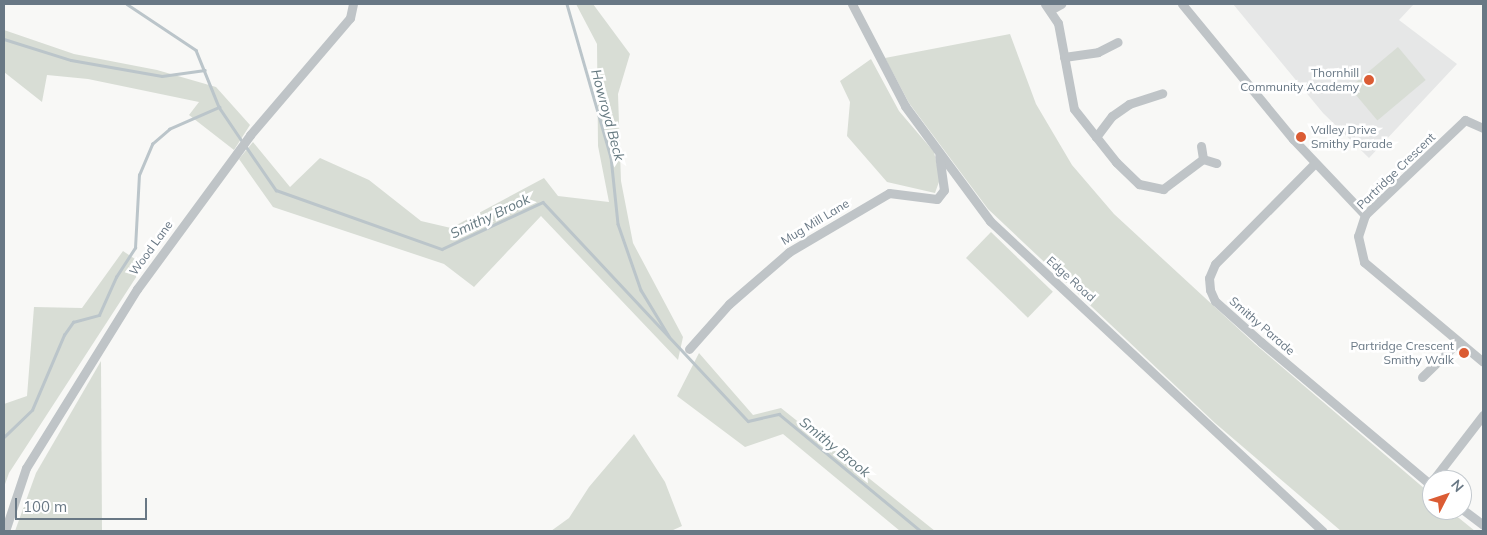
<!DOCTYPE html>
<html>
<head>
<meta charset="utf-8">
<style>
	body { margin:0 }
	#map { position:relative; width:1487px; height:535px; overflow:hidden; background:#f8f8f6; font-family:Mulish,sans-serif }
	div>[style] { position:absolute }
	.built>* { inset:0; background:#e6e7e7 }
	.green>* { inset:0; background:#d8ddd5; transform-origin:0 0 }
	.stream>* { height:2.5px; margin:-1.25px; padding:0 1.25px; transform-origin:1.25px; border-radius:1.25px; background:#bbc5ca }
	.minor>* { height:9px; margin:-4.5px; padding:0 4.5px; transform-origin:4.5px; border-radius:4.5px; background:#bfc4c7 }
	.dots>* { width:14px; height:14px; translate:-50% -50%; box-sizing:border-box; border:2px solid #fff; border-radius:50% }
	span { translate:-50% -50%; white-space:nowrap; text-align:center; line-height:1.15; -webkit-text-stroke:5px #fff; paint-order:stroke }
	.poi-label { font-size:12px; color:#697885 }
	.right { translate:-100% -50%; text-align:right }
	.left { translate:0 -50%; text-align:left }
	.street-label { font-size:12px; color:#697885 }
	.water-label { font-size:14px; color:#657980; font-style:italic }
	.frame { position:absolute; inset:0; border:5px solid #697885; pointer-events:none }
	.north { position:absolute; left:1422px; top:470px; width:50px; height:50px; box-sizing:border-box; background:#fff; border:1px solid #c3c9ce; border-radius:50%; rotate:49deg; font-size:14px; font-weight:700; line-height:20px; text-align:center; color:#697885 }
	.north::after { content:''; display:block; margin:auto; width:18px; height:22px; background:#db5c34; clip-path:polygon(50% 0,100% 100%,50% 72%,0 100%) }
	.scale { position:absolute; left:15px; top:498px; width:132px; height:22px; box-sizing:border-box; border:2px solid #697885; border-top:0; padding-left:6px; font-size:15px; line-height:18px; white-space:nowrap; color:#697885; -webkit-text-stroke:4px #fff; paint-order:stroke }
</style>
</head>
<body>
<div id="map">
	<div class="built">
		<div style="clip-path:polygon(1233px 4px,1414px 4px,1399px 20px,1457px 64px,1369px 158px,1323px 113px)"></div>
	</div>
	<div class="green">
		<div style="clip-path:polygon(576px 4px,593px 4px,630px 54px,618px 94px,621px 181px,633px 243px,683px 337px,678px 360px,541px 216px,474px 287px,444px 264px,273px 207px,239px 159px,253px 142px,290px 187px,320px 158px,369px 180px,421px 221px,451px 228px,544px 178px,558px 196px,609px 202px,598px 146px,597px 44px)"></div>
		<div style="clip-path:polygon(4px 30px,74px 54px,157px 70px,216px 87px,250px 125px,234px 150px,189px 115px,199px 102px,88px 79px,47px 75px,42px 102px,4px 72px)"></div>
		<div style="clip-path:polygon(1010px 34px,1036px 104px,1072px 165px,1114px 214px,1255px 344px,1432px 495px,1432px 510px,1449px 510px,1475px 531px,1341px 531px,1215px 423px,988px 209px,909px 103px,885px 58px)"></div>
		<div style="left:1398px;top:47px;width:43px;height:63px;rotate:50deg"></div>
		<div style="clip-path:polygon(871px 59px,899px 111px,934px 152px,940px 179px,935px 193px,887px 182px,847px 136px,850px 102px,840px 81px)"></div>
		<div style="left:991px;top:232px;width:86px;height:36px;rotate:44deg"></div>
		<div style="clip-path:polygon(123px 251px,144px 265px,9px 473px,4px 487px,4px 404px,27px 396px,34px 307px,82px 308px)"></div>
		<div style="clip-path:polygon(699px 353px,753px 415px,781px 408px,935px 531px,900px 531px,783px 434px,745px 447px,677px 396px)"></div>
		<div style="clip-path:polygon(101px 361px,102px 531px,15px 531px,36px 473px)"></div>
		<div style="clip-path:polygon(634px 434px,665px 482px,682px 526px,671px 531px,551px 531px,569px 518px,589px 487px)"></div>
	</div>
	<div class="stream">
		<div style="left:127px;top:4px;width:83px;rotate:33.7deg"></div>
		<div style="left:196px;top:50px;width:61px;rotate:68deg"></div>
		<div style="left:219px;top:107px;width:41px;rotate:55.9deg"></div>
		<div style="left:567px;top:4px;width:159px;rotate:74deg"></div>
		<div style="left:611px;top:157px;width:67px;rotate:84deg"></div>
		<div style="left:618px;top:224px;width:70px;rotate:70.8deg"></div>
		<div style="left:641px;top:290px;width:54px;rotate:58.7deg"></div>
		<div style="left:4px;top:39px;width:70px;rotate:17.4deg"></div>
		<div style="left:71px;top:60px;width:92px;rotate:10deg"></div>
		<div style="left:162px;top:76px;width:43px;rotate:-7.9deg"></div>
		<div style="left:245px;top:145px;width:55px;rotate:55.4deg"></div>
		<div style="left:276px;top:190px;width:176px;rotate:19.6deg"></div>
		<div style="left:442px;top:249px;width:111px;rotate:-25deg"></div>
		<div style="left:543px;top:202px;width:300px;rotate:46.9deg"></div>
		<div style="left:748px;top:421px;width:32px;rotate:-13deg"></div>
		<div style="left:779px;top:414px;width:184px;rotate:39.5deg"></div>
		<div style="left:4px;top:437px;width:39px;rotate:-44deg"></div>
		<div style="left:32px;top:410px;width:82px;rotate:-66.9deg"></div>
		<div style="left:64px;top:335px;width:16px;rotate:-55deg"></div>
		<div style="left:73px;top:322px;width:27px;rotate:-15deg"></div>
		<div style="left:99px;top:315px;width:42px;rotate:-65.9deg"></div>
		<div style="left:116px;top:277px;width:35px;rotate:-57deg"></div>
		<div style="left:135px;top:248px;width:73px;rotate:-86.9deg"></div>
		<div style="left:139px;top:175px;width:34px;rotate:-67deg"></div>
		<div style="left:152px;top:144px;width:23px;rotate:-41deg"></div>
		<div style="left:169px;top:129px;width:55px;rotate:-23.7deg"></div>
	</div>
	<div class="minor">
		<div style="left:852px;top:4px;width:115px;rotate:62.5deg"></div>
		<div style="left:905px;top:106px;width:143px;rotate:53.5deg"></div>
		<div style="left:990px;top:221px;width:455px;rotate:43deg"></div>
		<div style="left:1045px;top:4px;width:23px;rotate:56deg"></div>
		<div style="left:1058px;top:23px;width:87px;rotate:79.5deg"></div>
		<div style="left:1074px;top:109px;width:68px;rotate:51.6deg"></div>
		<div style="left:1116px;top:162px;width:32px;rotate:44deg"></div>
		<div style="left:1139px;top:184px;width:25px;rotate:12deg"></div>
		<div style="left:1163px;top:189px;width:50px;rotate:-36.9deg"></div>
		<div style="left:1203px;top:159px;width:14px;rotate:17deg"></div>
		<div style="left:1182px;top:4px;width:175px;rotate:50.6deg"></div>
		<div style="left:1293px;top:139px;width:105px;rotate:46.5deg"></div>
		<div style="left:1050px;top:10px;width:13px;rotate:-29deg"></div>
		<div style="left:1064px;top:57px;width:34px;rotate:-8deg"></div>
		<div style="left:1098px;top:52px;width:22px;rotate:-27deg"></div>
		<div style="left:1483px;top:128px;width:20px;rotate:-156deg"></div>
		<div style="left:1465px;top:120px;width:138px;rotate:136.5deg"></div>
		<div style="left:1365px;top:215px;width:22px;rotate:108deg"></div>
		<div style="left:1358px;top:236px;width:27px;rotate:77deg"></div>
		<div style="left:1364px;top:262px;width:155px;rotate:40deg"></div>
		<div style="left:1096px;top:137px;width:26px;rotate:-53deg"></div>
		<div style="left:1112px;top:116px;width:21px;rotate:-35deg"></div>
		<div style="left:1129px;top:104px;width:35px;rotate:-18deg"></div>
		<div style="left:1201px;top:146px;width:13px;rotate:81deg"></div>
		<div style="left:1315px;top:163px;width:142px;rotate:134.7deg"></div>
		<div style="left:1215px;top:264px;width:15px;rotate:113deg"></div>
		<div style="left:1209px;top:278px;width:12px;rotate:85deg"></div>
		<div style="left:1210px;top:290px;width:12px;rotate:66deg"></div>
		<div style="left:1215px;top:301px;width:62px;rotate:41.7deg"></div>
		<div style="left:1261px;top:342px;width:224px;rotate:40.1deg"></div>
		<div style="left:689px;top:349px;width:60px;rotate:-48.4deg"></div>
		<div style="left:729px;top:304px;width:79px;rotate:-40.9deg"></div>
		<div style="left:789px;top:252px;width:116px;rotate:-30.5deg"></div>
		<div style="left:889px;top:193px;width:48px;rotate:7.1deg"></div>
		<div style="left:937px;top:199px;width:11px;rotate:-52deg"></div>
		<div style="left:944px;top:190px;width:34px;rotate:-98deg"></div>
		<div style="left:1422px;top:377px;width:50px;rotate:-44.2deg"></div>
		<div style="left:1433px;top:480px;width:82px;rotate:-52.4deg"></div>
		<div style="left:1462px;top:509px;width:26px;rotate:37deg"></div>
		<div style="left:5px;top:531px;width:66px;rotate:-71.6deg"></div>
		<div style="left:26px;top:468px;width:211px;rotate:-58.2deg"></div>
		<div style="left:137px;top:289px;width:191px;rotate:-53.7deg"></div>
		<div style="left:250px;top:135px;width:154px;rotate:-49.5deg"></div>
		<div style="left:350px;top:18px;width:14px;rotate:-78deg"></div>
	</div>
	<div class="dots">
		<div style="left:1369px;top:80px;background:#db5c34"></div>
		<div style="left:1301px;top:137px;background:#db5c34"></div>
		<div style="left:1464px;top:353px;background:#db5c34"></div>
	</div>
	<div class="poi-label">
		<span class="right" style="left:1359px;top:80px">Thornhill<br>Community Academy</span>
		<span class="left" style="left:1311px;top:137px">Valley Drive<br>Smithy Parade</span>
		<span class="right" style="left:1454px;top:353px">Partridge Crescent<br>Smithy Walk</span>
	</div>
	<div class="street-label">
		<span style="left:1396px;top:171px;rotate:-44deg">Partridge Crescent</span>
		<span style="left:815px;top:222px;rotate:-31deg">Mug Mill Lane</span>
		<span style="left:151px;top:248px;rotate:-54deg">Wood Lane</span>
		<span style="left:1071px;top:279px;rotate:42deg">Edge Road</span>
		<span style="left:1262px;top:326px;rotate:41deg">Smithy Parade</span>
	</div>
	<div class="water-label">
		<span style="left:608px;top:115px;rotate:75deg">Howroyd Beck</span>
		<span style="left:490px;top:216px;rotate:-25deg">Smithy Brook</span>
		<span style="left:835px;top:447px;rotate:39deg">Smithy Brook</span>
	</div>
	<div class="frame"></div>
	<div class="north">N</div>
	<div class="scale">100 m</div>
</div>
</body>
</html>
